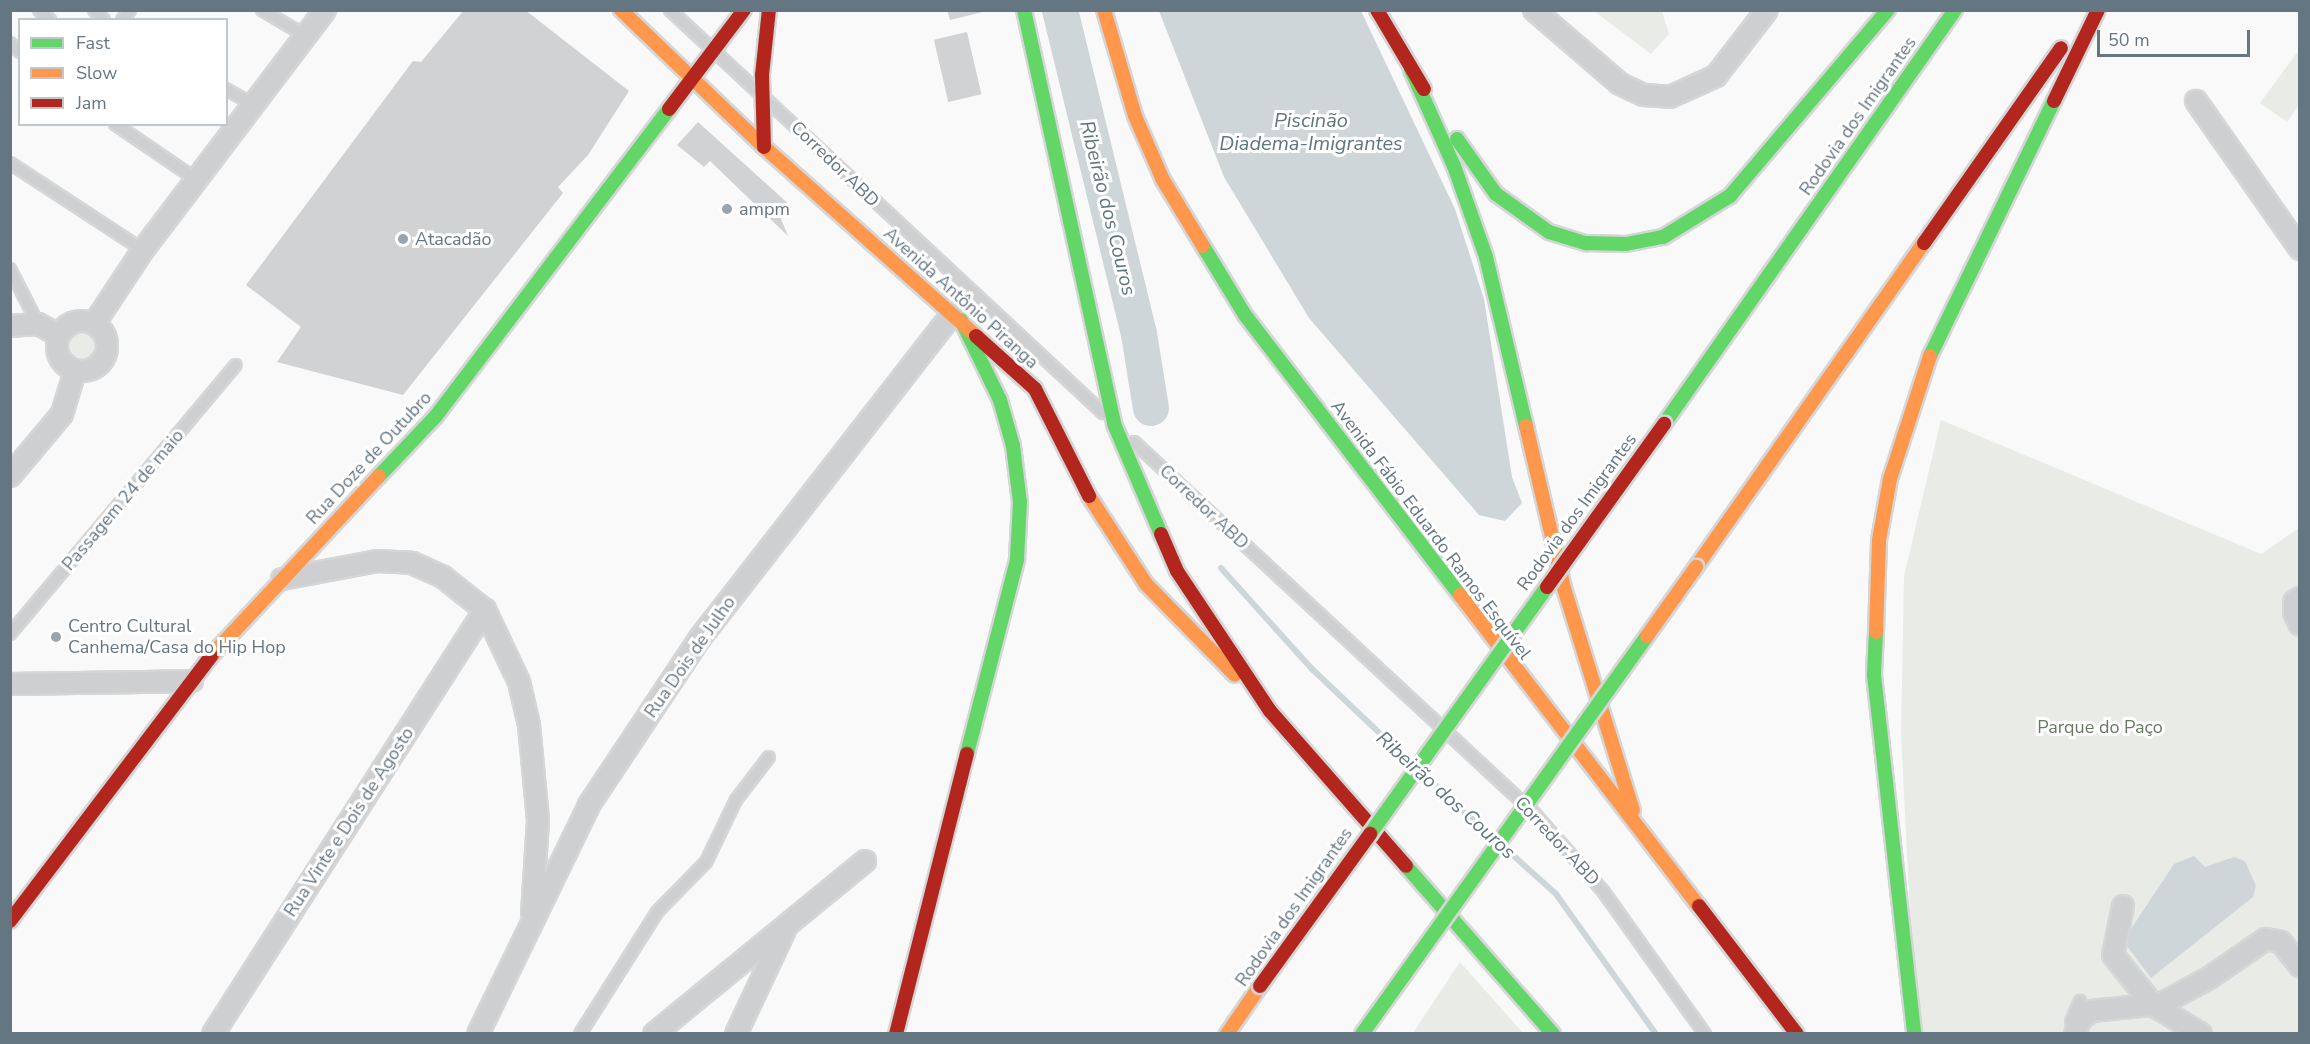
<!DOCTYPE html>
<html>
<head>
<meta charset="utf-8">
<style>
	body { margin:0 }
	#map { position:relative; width:2310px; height:1044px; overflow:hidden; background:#f9f9f9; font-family:"Nunito Sans",sans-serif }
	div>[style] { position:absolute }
	.green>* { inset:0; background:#e8ebe6 }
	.round { border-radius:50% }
	.water>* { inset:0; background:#ced6d9 }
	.stream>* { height:6px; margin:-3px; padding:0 3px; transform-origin:3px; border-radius:3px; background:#ced6d9 }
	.river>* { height:36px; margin:-18px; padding:0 18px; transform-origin:18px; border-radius:18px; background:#ced6d9 }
	.building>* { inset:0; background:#d0d2d3; transform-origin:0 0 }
	.roads { filter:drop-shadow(2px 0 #d5d6d7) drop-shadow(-2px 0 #d5d6d7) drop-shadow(0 2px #d5d6d7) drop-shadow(0 -2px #d5d6d7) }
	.lane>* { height:10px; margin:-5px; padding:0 5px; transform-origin:5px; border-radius:5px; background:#cecfd0 }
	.street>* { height:20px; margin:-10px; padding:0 10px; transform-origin:10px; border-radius:10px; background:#cecfd0 }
	.street>.ring { margin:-10px; padding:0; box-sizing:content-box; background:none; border:20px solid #cecfd0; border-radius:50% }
	.fast>* { height:14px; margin:-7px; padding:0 7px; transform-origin:7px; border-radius:7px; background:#63d668 }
	.slow>* { height:14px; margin:-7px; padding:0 7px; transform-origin:7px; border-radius:7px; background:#ff974d }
	.jam>* { height:14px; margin:-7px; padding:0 7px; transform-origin:7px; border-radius:7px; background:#b3261e }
	.bridges { filter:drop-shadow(2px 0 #d5d6d6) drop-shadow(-2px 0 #d5d6d6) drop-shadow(0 2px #d5d6d6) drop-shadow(0 -2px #d5d6d6) }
	.fast-bridge>* { height:14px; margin:-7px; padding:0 7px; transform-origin:7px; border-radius:7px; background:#63d668 }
	.slow-bridge>* { height:14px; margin:-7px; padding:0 7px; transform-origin:7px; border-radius:7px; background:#ff974d }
	.jam-bridge>* { height:14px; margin:-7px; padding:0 7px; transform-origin:7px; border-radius:7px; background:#b3261e }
	.dots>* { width:16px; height:16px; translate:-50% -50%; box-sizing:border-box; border:3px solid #fff; border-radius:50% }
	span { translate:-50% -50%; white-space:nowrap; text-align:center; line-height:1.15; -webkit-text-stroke:6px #fff; paint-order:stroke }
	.street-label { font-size:18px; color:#657683 }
	.poi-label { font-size:18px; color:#657683 }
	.left { translate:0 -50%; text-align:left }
	.park-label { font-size:18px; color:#687a64 }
	.water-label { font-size:20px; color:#60757c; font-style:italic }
	.frame { position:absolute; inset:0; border:12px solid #657683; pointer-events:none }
	.legend { position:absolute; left:18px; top:18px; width:210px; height:108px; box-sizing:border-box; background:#fff; border:2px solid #c1c8cd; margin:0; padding:8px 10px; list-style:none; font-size:18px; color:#657683 }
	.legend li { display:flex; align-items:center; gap:12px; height:30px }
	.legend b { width:30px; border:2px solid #c1c8cd }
	.scale { position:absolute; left:2097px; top:30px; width:153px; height:27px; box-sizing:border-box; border:3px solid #657683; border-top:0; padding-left:8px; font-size:18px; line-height:21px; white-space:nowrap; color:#657683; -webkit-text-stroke:4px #fff; paint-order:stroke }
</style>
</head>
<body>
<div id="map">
	<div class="green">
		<div style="clip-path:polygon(1594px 11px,1662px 11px,1669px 34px,1651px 54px)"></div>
		<div style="clip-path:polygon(2299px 50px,2299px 105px,2287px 122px,2260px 103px)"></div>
		<div class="round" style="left:70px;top:332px;width:26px;height:26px"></div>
		<div style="clip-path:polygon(1941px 420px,2261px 554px,2299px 528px,2299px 1033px,1921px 1034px,1915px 1012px,1901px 735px,1904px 576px)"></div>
		<div style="clip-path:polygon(1460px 962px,1523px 1033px,1413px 1033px)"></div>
	</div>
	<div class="water">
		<div style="clip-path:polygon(1159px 11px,1361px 11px,1455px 209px,1484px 299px,1512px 477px,1522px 503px,1505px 521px,1479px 515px,1309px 318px,1224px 177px)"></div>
		<div style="clip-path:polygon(2194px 856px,2205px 867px,2234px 857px,2245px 861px,2256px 886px,2253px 897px,2151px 978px,2123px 941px,2174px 864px)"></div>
	</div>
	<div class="stream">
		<div style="left:1221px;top:568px;width:135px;rotate:48deg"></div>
		<div style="left:1311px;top:668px;width:135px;rotate:43.5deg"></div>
		<div style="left:1423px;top:774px;width:92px;rotate:42.4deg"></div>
		<div style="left:1506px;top:849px;width:67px;rotate:42deg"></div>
		<div style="left:1556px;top:894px;width:172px;rotate:54.5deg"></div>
	</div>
	<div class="river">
		<div style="left:1060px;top:10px;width:333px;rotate:76.3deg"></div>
		<div style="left:1139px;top:334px;width:75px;rotate:80.8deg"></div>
	</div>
	<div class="building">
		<div style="clip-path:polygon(464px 10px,525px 10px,629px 91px,588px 155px,558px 187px,563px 193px,403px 395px,277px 362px,301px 327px,246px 285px,413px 61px,421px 62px)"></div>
		<div style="clip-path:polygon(947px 10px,986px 10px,987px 11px,950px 20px)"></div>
		<div style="left:967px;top:32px;width:64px;height:34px;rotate:77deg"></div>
		<div style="clip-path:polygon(698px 122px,792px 207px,781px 219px,788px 236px,710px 161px,704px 167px,677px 145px)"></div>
	</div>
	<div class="roads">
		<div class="lane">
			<div style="left:39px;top:10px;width:15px;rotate:42deg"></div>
			<div style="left:94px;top:10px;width:14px;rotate:45deg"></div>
			<div style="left:262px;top:10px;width:51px;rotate:30.6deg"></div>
			<div style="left:670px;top:10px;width:592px;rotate:42.94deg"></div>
			<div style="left:122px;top:20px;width:13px;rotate:-51deg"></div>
			<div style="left:10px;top:43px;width:13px;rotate:42deg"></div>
			<div style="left:226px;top:89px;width:34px;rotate:30deg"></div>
			<div style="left:115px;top:124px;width:99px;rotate:34.3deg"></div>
			<div style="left:10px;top:163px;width:159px;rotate:33.2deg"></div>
			<div style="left:10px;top:269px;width:62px;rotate:63deg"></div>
			<div style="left:1134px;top:442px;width:546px;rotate:42.85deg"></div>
			<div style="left:1534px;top:813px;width:104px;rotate:48.5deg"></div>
			<div style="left:1603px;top:891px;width:176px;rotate:54.5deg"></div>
			<div style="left:10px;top:634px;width:351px;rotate:-50deg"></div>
			<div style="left:2071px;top:1022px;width:23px;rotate:-67deg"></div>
			<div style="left:580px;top:1034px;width:144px;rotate:-57.7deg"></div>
			<div style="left:657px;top:912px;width:70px;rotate:-45.6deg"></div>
			<div style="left:706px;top:862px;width:69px;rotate:-64.2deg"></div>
			<div style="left:736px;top:800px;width:54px;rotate:-52.5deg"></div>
		</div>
		<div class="street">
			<div style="left:1534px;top:10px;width:113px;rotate:40.7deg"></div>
			<div style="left:1620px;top:84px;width:26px;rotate:25deg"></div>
			<div style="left:1644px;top:95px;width:26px;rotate:4deg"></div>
			<div style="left:1670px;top:97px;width:51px;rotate:-24.5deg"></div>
			<div style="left:1716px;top:76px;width:83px;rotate:-52.3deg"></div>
			<div style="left:2196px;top:101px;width:181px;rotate:54.9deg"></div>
			<div class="ring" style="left:57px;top:321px;width:30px;height:30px"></div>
			<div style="left:94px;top:324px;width:89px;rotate:-56.5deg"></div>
			<div style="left:143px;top:250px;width:301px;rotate:-52.8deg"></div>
			<div style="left:10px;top:326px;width:28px;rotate:-4deg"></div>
			<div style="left:38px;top:324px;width:24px;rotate:28deg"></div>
			<div style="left:10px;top:476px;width:81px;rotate:-50deg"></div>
			<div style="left:62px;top:414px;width:45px;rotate:-73.2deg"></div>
			<div style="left:282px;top:579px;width:97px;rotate:-10.7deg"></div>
			<div style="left:377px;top:561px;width:35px;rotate:3deg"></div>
			<div style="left:412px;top:563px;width:34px;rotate:24deg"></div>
			<div style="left:443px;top:577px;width:53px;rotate:38.2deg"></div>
			<div style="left:485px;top:610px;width:80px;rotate:64.7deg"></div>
			<div style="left:519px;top:682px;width:44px;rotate:76.9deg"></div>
			<div style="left:529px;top:725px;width:96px;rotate:84.6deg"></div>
			<div style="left:538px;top:821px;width:92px;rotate:93.7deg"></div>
			<div style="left:2300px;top:598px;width:7px;rotate:146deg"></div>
			<div style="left:2294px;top:602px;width:10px;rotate:90deg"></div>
			<div style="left:2294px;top:612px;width:14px;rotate:65deg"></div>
			<div style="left:10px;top:684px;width:182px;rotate:-0.9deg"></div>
			<div style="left:2123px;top:906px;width:50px;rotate:101.5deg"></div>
			<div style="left:2113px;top:955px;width:64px;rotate:51.3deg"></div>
			<div style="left:2153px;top:1005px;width:56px;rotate:31.1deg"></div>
			<div style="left:213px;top:1034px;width:504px;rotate:-57.32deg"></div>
			<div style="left:478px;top:1034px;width:254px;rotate:-64.1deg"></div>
			<div style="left:589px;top:805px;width:201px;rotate:-56.4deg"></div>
			<div style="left:700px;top:638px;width:412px;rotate:-52.1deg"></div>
			<div style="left:654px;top:1034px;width:273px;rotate:-39.3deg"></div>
			<div style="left:736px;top:1034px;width:115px;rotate:-64.8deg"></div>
			<div style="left:2075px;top:1034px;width:15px;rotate:-70deg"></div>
			<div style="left:2080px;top:1020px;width:14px;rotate:-39deg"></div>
			<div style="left:2091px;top:1011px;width:70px;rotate:-5.7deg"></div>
			<div style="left:2161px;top:1004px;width:55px;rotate:-28.4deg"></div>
			<div style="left:2209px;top:978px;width:69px;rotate:-34.4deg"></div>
			<div style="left:2266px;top:939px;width:15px;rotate:11deg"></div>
			<div style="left:2281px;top:942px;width:31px;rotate:52deg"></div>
		</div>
		<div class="fast">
			<div style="left:1024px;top:10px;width:424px;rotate:77.7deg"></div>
			<div style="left:1114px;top:424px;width:120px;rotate:66.9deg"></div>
			<div style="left:1411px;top:70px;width:105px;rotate:65.9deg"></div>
			<div style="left:1454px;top:166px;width:96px;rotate:70.6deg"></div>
			<div style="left:1486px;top:257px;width:174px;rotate:76.7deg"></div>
			<div style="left:1457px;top:139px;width:67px;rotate:54.7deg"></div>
			<div style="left:1496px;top:194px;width:65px;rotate:35.6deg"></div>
			<div style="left:1549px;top:232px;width:39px;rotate:17deg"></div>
			<div style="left:1586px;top:243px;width:40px;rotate:1.4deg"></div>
			<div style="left:1626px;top:244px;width:38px;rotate:-11deg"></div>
			<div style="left:1663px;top:237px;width:79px;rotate:-31.5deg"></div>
			<div style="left:1730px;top:196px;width:244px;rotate:-49.7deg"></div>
			<div style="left:1203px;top:246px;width:81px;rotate:58.7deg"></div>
			<div style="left:1245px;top:315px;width:353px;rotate:52.5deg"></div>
			<div style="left:961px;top:320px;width:89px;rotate:64deg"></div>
			<div style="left:1000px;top:400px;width:48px;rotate:74.2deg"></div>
			<div style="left:1013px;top:446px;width:56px;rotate:82.9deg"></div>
			<div style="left:1020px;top:502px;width:58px;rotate:93deg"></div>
			<div style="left:1017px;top:560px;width:200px;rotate:104.5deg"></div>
			<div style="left:1930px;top:356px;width:284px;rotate:-64.1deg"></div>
			<div style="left:1664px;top:424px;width:506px;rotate:-54.9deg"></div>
			<div style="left:379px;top:476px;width:83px;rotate:-46.5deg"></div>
			<div style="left:436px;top:416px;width:385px;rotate:-52.8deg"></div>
			<div style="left:1876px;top:632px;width:43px;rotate:92.7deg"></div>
			<div style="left:1874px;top:675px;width:361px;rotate:83.6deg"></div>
			<div style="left:1406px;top:866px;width:223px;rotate:48.8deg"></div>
		</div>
		<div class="slow">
			<div style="left:621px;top:10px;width:198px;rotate:43.8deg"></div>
			<div style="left:764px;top:147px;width:284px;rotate:41.7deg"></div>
			<div style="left:1104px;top:10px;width:110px;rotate:73.7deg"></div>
			<div style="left:1135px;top:116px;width:70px;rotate:66.4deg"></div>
			<div style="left:1163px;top:180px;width:77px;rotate:58.8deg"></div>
			<div style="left:1526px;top:426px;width:166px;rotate:76.8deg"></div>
			<div style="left:1564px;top:588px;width:233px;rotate:72.8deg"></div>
			<div style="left:1089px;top:496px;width:105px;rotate:57.1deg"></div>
			<div style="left:1146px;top:584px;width:127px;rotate:45.6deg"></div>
			<div style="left:1696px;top:567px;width:396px;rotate:-54.9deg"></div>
			<div style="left:1460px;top:595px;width:392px;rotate:52.5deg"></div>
			<div style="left:1876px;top:632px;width:92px;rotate:-88.1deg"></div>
			<div style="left:1879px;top:540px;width:62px;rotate:-79.8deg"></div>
			<div style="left:1890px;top:479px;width:129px;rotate:-72deg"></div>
			<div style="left:211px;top:656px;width:246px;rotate:-47deg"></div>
			<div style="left:1227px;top:1034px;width:58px;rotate:-55.5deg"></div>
		</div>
		<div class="jam">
			<div style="left:1377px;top:10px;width:92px;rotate:59.3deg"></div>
			<div style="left:2054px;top:101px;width:101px;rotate:-64.2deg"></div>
			<div style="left:669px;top:109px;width:124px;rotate:-52.9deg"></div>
			<div style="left:764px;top:147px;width:72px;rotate:-91.6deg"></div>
			<div style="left:762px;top:75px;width:65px;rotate:-83.9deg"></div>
			<div style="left:1924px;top:243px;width:238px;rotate:-54.9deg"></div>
			<div style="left:976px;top:336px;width:79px;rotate:41.9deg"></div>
			<div style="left:1035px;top:389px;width:120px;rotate:63.2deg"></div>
			<div style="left:1161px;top:534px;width:40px;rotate:66.6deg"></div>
			<div style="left:1177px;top:571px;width:168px;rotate:56.4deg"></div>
			<div style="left:1270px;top:711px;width:206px;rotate:48.7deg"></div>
			<div style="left:1699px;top:906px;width:161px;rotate:52.6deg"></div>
			<div style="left:10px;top:921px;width:333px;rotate:-52.8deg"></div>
			<div style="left:896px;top:1034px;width:289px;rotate:-75.8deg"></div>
		</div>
	</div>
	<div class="bridges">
		<div class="fast-bridge">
			<div style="left:1370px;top:834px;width:304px;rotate:-54.4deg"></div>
			<div style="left:1362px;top:1034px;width:490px;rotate:-54.4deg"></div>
		</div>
		<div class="slow-bridge">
			<div style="left:1647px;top:636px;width:85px;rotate:-54.6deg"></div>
		</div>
		<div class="jam-bridge">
			<div style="left:1547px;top:587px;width:201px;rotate:-54.3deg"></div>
			<div style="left:1260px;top:986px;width:188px;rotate:-54.1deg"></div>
		</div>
	</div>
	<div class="dots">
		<div style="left:727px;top:209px;background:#99a4ac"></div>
		<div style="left:403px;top:239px;background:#99a4ac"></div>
		<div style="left:56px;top:637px;background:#99a4ac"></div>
	</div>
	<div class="street-label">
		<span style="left:1858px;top:116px;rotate:-55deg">Rodovia dos Imigrantes</span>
		<span style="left:835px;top:164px;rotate:44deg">Corredor ABD</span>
		<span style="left:961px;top:298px;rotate:42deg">Avenida Antônio Piranga</span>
		<span style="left:369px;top:458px;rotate:-47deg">Rua Doze de Outubro</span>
		<span style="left:123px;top:500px;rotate:-50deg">Passagem 24 de maio</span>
		<span style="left:1204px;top:507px;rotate:43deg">Corredor ABD</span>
		<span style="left:1577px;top:512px;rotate:-54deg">Rodovia dos Imigrantes</span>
		<span style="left:1431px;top:530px;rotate:53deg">Avenida Fábio Eduardo Ramos Esquível</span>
		<span style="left:690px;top:657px;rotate:-55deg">Rua Dois de Julho</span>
		<span style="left:349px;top:822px;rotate:-57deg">Rua Vinte e Dois de Agosto</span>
		<span style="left:1557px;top:841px;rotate:47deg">Corredor ABD</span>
		<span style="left:1294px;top:907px;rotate:-55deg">Rodovia dos Imigrantes</span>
	</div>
	<div class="poi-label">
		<span class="left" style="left:739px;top:209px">ampm</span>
		<span class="left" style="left:415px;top:239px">Atacadão</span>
		<span class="left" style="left:68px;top:637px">Centro Cultural<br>Canhema/Casa do Hip Hop</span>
	</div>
	<div class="park-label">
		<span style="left:2100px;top:727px">Parque do Paço</span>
	</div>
	<div class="water-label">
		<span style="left:1311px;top:132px">Piscinão<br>Diadema-Imigrantes</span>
		<span style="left:1108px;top:208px;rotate:76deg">Ribeirão dos Couros</span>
		<span style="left:1446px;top:795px;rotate:42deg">Ribeirão dos Couros</span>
	</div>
	<div class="frame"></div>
	<ul class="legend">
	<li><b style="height:8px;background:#63d668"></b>Fast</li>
	<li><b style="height:8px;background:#ff974d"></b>Slow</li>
	<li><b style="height:8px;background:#b3261e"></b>Jam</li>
	</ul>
	<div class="scale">50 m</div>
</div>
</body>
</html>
